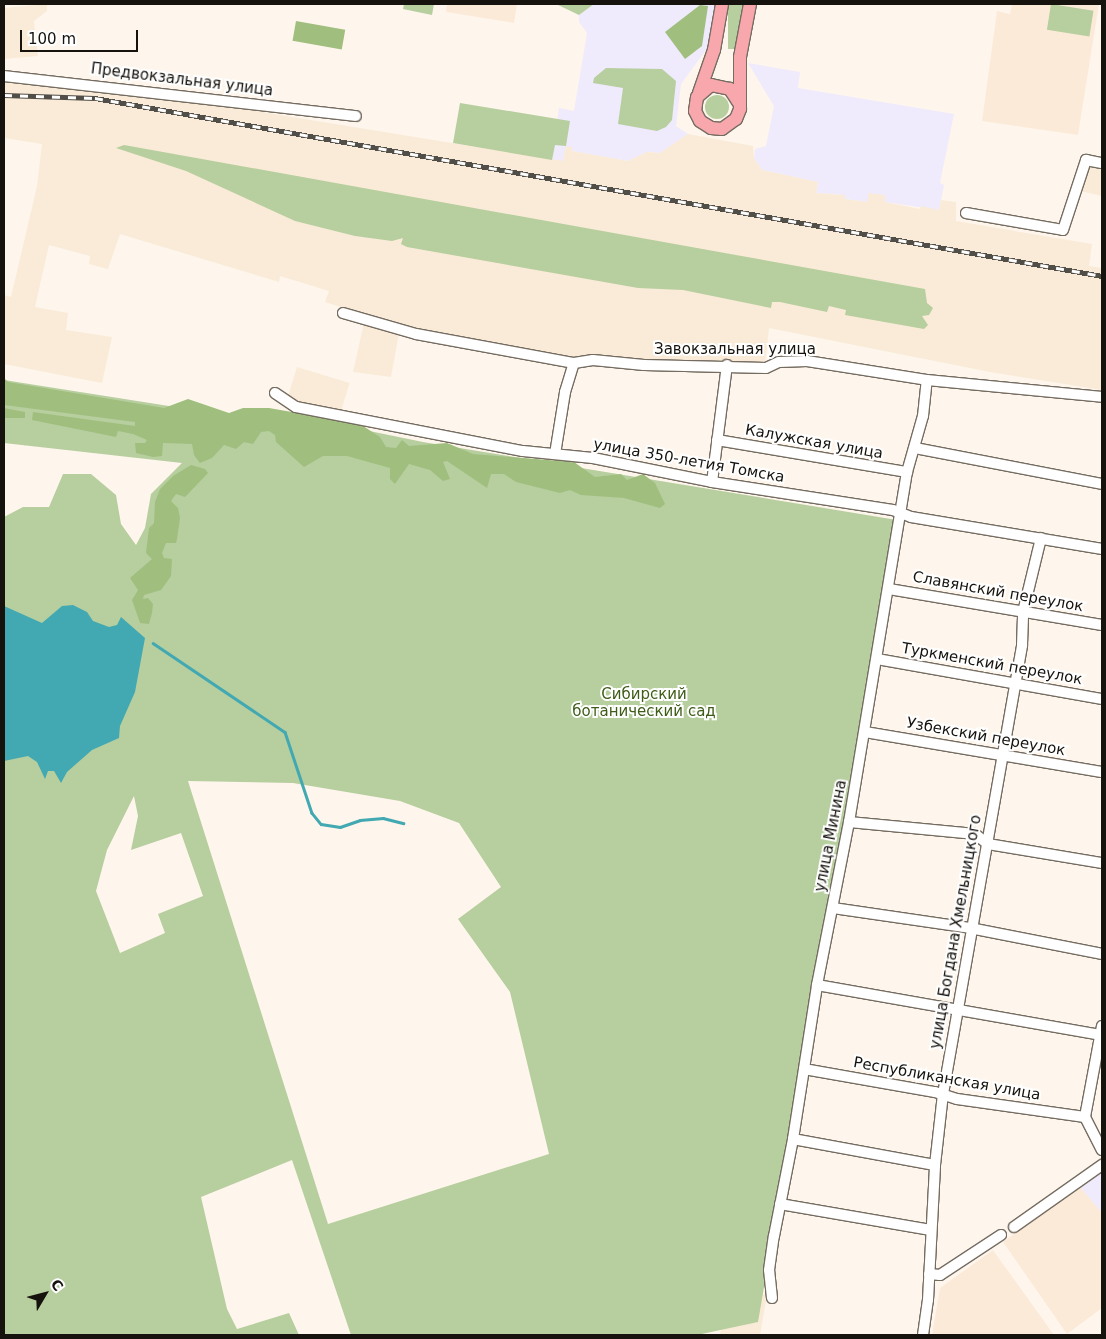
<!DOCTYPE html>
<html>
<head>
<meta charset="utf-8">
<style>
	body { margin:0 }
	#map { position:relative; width:1106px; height:1339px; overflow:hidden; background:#fef6ec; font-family:"DejaVu Sans",sans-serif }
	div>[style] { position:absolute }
	.commercial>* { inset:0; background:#efeafc }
	.built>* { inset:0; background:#f9ebd7; transform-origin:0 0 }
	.education>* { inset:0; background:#fcead9 }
	.green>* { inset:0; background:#b7ce9f; transform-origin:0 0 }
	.round { border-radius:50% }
	.forest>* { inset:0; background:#a0bf7e; transform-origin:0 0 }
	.water>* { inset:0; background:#42a9b2 }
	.stream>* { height:2.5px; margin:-1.25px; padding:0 1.25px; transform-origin:1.25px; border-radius:1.25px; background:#42a9b2 }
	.roads { filter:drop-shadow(1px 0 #756c61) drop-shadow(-1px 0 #756c61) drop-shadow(0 1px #756c61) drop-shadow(0 -1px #756c61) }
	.minor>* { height:10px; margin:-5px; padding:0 5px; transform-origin:5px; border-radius:5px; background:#fff }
	.major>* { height:12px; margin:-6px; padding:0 6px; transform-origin:6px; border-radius:6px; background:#f8a8ad }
	.rail>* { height:4.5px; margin-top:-2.25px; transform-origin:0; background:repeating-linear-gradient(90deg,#fff 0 8px,#514d47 0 16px); box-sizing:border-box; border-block:1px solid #514d47 }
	span { translate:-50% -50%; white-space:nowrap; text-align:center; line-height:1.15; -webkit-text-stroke:4px #fff; paint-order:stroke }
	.street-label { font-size:15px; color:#16130e }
	.park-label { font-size:15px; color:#3e5b17 }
	.frame { position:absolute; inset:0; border:5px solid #16130e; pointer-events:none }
	.north { position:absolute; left:20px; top:1269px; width:50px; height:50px; -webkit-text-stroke:4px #fff; paint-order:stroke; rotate:53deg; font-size:14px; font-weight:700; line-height:20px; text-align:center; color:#16130e }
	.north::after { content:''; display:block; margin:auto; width:18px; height:22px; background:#16130e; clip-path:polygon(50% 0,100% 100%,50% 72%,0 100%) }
	.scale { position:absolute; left:20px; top:30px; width:118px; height:22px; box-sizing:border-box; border:2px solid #16130e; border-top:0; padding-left:6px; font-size:15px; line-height:18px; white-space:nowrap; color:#16130e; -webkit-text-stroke:4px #fff; paint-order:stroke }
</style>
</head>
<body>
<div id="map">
	<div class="commercial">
		<div style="clip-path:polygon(594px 4px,716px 4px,709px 46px,681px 84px,676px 126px,688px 134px,660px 153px,647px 152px,628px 161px,572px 151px,566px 146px,563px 161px,552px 160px,559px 108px,574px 111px,587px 33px,579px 22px,579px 15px)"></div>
		<div style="clip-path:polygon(748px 63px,800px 72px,798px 88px,954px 114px,940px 183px,944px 185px,939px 210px,884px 202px,869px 193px,868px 202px,845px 199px,845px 195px,816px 193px,818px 182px,762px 170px,754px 158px,755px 149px,766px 146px,774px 106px)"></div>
		<div style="clip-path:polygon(1102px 1167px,1102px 1213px,1078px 1185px)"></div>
	</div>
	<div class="built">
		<div style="clip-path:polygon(47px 4px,47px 11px,34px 21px,38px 56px,4px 59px,4px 8px)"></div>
		<div style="clip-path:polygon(4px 80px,182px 99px,563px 161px,566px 146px,572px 147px,572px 151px,628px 161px,647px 152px,660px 153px,688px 134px,753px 146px,754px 158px,762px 170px,818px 182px,816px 193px,845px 195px,845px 199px,867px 202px,869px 193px,885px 195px,885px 202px,920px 209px,921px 206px,939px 210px,941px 200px,956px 202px,956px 221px,1092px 244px,1089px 266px,1102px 268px,1102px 390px,990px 372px,769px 328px,765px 365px,574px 360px,418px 332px,325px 302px,329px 291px,280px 276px,279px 282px,120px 234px,108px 269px,89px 264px,90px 256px,49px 245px,35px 307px,68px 313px,66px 330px,112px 337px,102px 383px,4px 364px,4px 295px,11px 297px,37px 186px,42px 144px,4px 138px)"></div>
		<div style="clip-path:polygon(1090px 166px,1102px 168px,1102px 196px,1080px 191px)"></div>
		<div style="clip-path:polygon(364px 323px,399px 333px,391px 377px,353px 372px)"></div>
		<div style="left:297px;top:367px;width:55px;height:34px;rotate:17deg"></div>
		<div style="clip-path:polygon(754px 1293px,767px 1295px,760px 1335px,720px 1335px,721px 1328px)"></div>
	</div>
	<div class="education">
		<div style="clip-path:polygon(447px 4px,517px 4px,514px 23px,446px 12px)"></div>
		<div style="clip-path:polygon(1012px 4px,1099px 4px,1078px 135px,982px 121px,997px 11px,1010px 14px)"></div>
		<div style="clip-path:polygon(1080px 1187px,1102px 1213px,1102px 1308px,1067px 1334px,1003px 1242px)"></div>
		<div style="clip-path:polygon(993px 1250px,1054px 1335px,932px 1335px,940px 1288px)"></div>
	</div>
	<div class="green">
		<div style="clip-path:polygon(404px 4px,434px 4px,432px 15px,403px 9px)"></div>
		<div style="clip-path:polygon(556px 4px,594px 4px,579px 15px)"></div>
		<div style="left:728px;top:4px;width:16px;height:45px"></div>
		<div style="left:1051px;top:4px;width:43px;height:26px;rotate:9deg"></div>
		<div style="clip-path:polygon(606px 68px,662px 69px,676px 81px,672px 120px,666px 127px,657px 131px,618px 124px,623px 88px,593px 83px,594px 78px)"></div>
		<div class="round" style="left:705px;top:95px;width:24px;height:24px"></div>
		<div style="clip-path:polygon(460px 103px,570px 121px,566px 146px,555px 145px,552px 160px,453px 143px)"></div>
		<div style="clip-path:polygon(124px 145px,925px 289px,927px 303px,933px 308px,929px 315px,922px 316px,928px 325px,924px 329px,845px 315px,846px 310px,829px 306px,827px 312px,780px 302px,772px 302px,771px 308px,683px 290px,638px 288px,407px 247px,401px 244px,403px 238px,392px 241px,355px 236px,295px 221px,186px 171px,116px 148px)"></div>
		<div style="clip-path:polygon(evenodd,4px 380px,245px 418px,262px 409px,423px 442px,897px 520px,758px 1322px,697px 1335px,351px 1335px,292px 1160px,201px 1197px,227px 1309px,237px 1329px,289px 1313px,299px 1335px,4px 1335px,4px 517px,23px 507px,49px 507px,63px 474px,91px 474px,116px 495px,121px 524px,136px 545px,145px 528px,151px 494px,182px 463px,4px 443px,4px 380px,188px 781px,293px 783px,400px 801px,459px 823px,501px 887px,458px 919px,510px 992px,549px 1154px,328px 1224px,188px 781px,4px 380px,134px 796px,138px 816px,131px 850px,181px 833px,203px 896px,158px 914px,165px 933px,120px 953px,96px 891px,107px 850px,134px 796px)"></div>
	</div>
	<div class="forest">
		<div style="clip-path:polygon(700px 5px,708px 6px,702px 46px,685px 59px,665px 32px)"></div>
		<div style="left:296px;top:21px;width:50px;height:20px;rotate:10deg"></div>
		<div style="clip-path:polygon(4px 378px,8px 382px,164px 408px,188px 399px,229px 413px,243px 408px,269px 408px,360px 424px,380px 437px,386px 447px,396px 448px,402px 440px,409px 446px,447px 443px,473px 454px,574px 462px,595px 477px,621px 474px,627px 480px,643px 474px,655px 483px,665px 504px,660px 508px,624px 498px,581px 495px,570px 490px,560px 493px,516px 482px,504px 474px,491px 474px,487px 488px,447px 461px,443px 462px,450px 479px,443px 481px,430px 470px,409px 464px,395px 484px,390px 479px,390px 468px,347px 456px,323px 456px,304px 467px,276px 442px,275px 435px,269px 431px,261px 432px,253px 444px,244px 442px,236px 449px,224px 445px,212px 458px,200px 463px,194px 455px,192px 444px,163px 443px,162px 456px,153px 457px,136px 453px,135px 443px,145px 443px,147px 440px,133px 434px,118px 431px,116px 437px,32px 420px,33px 412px,135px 426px,135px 422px,4px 405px)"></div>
		<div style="clip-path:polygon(4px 408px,25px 412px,25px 418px,4px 418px)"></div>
		<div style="clip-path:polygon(191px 465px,205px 469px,208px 473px,185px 497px,176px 494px,171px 501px,178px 508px,180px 518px,177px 539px,176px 543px,166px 543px,162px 553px,164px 558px,172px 559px,171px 576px,161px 590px,144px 595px,143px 599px,148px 598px,153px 604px,152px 613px,149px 624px,140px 623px,132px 600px,138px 590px,130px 578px,152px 559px,146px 553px,149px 528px,154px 523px,155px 502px,160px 489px,173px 476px)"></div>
	</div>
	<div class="water">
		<div style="clip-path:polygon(73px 605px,87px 612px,93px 621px,109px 627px,117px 625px,121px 617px,145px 638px,135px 692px,120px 726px,119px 738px,92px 750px,67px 772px,61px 783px,54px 771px,48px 771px,45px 779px,37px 762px,28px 756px,4px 761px,4px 606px,42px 623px,62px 606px)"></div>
	</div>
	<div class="stream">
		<div style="left:153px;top:643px;width:159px;rotate:34deg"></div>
		<div style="left:285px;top:732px;width:85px;rotate:71.6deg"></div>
		<div style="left:312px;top:813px;width:14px;rotate:51deg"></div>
		<div style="left:321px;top:824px;width:19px;rotate:9deg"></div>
		<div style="left:340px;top:827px;width:21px;rotate:-19deg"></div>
		<div style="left:360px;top:820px;width:23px;rotate:-5deg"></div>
		<div style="left:383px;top:818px;width:21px;rotate:14deg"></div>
	</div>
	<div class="roads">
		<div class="minor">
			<div style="left:4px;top:76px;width:354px;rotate:6.5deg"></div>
			<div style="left:966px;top:213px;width:98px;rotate:9.9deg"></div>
			<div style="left:1063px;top:230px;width:74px;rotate:-71.8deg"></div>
			<div style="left:1086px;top:160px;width:16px;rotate:11deg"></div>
			<div style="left:343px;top:313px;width:76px;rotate:16deg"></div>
			<div style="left:416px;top:334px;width:161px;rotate:10.4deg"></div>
			<div style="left:574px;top:363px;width:19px;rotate:-9deg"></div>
			<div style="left:593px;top:360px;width:51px;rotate:5.6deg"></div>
			<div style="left:644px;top:365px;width:122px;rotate:1.4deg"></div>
			<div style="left:766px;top:368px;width:14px;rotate:-25deg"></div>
			<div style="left:779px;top:362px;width:28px;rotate:-2deg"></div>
			<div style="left:807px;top:361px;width:121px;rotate:9deg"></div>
			<div style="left:927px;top:380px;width:176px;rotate:5.5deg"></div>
			<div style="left:275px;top:393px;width:25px;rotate:34deg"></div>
			<div style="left:296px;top:407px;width:231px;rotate:11deg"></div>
			<div style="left:523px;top:451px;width:70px;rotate:5.7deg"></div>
			<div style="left:593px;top:458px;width:121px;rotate:11.4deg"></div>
			<div style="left:712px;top:482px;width:183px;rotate:8.8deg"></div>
			<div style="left:893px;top:510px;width:19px;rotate:21deg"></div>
			<div style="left:911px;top:517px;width:194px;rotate:9.5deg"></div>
			<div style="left:717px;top:440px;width:193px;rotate:9.6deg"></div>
			<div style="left:915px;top:448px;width:190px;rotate:10.9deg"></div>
			<div style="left:555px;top:454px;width:63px;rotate:-80.8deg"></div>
			<div style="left:565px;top:392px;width:30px;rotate:-73deg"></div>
			<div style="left:712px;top:482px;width:118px;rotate:-82.7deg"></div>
			<div style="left:889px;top:589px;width:216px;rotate:9.6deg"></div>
			<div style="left:877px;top:659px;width:229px;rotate:10.1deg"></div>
			<div style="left:865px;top:732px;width:240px;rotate:9.6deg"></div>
			<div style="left:849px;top:822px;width:127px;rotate:5.4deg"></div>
			<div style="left:975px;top:834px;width:16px;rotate:38deg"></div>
			<div style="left:988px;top:844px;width:116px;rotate:9.5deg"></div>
			<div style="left:833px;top:908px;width:138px;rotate:8.3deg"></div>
			<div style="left:970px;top:928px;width:135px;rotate:11.1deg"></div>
			<div style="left:817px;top:985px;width:289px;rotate:10deg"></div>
			<div style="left:1102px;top:1026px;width:93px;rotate:100.6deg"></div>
			<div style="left:1085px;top:1117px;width:37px;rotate:63deg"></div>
			<div style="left:804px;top:1069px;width:133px;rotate:10deg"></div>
			<div style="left:935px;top:1092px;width:23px;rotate:18deg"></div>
			<div style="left:957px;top:1099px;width:129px;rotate:8deg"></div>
			<div style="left:793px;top:1139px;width:144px;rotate:10.4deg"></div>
			<div style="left:780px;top:1204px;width:153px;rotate:9.8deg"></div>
			<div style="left:1014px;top:1227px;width:108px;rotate:-35.2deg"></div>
			<div style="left:929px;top:1274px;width:11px;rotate:5deg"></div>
			<div style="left:940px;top:1275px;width:73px;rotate:-33.3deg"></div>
			<div style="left:772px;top:1298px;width:28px;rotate:-96deg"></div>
			<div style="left:769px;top:1270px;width:34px;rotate:-82deg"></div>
			<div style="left:774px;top:1236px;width:99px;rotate:-78.9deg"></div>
			<div style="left:793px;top:1139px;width:156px;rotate:-81.1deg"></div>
			<div style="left:817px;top:985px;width:166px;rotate:-78.9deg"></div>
			<div style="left:849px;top:822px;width:355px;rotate:-80.6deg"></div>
			<div style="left:907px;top:472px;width:58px;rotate:-74.1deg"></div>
			<div style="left:923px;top:416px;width:36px;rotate:-84deg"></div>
			<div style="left:923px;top:1335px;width:35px;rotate:-82deg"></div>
			<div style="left:928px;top:1300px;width:135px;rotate:-87deg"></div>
			<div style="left:935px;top:1165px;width:71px;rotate:-83.6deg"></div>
			<div style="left:943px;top:1094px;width:456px;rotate:-80deg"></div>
			<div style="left:1022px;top:645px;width:33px;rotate:-88deg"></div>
			<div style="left:1023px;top:612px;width:76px;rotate:-76.3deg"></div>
		</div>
		<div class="major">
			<div style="left:699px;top:93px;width:46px;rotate:-70.8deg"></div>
			<div style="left:714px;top:50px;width:47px;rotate:-80.1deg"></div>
			<div style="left:739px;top:103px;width:17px;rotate:-123deg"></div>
			<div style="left:730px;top:89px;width:19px;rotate:-168deg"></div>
			<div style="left:711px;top:85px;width:18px;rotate:139deg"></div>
			<div style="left:697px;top:97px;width:14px;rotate:98deg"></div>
			<div style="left:695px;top:111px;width:11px;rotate:63deg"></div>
			<div style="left:700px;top:121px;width:13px;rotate:32deg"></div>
			<div style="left:711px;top:128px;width:11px;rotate:5deg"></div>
			<div style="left:722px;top:129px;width:17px;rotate:-36deg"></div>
			<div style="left:736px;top:119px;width:11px;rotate:-68deg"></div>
			<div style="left:740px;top:109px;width:52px;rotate:-90deg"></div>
			<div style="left:740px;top:57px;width:54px;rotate:-79.3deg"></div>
		</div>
	</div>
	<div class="rail">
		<div style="left:4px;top:95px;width:91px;rotate:1.9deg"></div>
		<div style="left:95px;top:98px;width:1023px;rotate:10.02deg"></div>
	</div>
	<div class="street-label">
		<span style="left:182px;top:80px;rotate:7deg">Предвокзальная улица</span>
		<span style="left:735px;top:350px">Завокзальная улица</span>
		<span style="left:814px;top:442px;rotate:10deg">Калужская улица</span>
		<span style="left:689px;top:461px;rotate:10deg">улица 350-летия Томска</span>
		<span style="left:998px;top:592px;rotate:10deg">Славянский переулок</span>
		<span style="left:992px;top:664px;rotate:10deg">Туркменский переулок</span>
		<span style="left:986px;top:737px;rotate:10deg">Узбекский переулок</span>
		<span style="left:831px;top:836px;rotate:-79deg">улица Минина</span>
		<span style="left:956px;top:932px;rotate:-80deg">улица Богдана Хмельницкого</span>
		<span style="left:947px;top:1079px;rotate:10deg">Республиканская улица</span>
	</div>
	<div class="park-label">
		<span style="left:644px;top:703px">Сибирский<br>ботанический сад</span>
	</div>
	<div class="frame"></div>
	<div class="north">С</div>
	<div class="scale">100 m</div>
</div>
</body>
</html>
